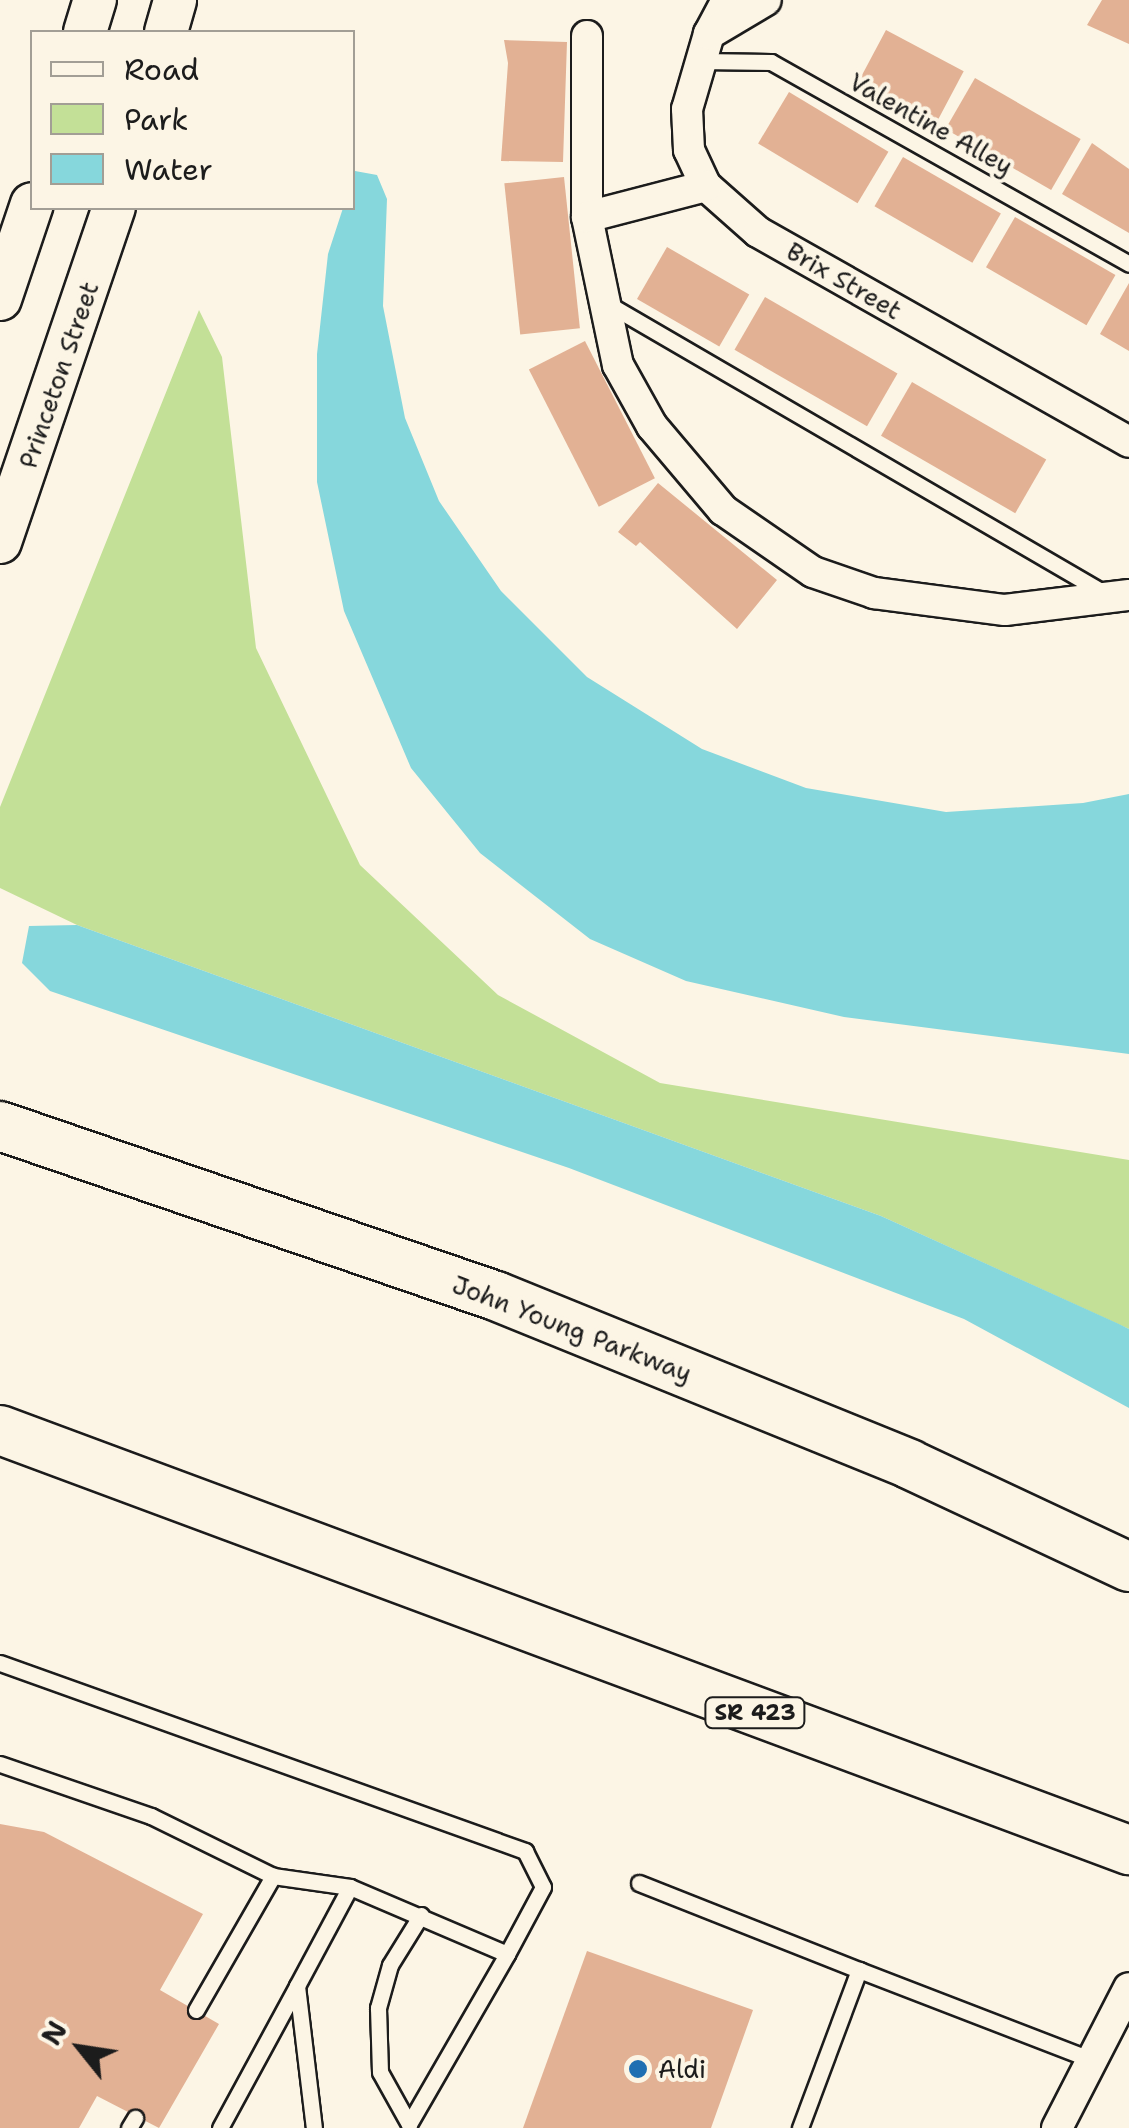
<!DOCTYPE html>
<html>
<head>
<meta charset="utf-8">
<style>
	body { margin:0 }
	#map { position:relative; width:1129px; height:2128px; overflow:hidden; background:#fcf5e5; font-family:"Shantell Sans",sans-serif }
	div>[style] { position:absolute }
	.green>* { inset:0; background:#c3e097 }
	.water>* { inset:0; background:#86d7dc }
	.building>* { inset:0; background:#e2b194; transform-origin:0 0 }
	.roads { filter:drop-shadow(2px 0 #1c1c1c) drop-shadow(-2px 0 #1c1c1c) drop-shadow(0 2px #1c1c1c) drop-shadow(0 -2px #1c1c1c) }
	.lane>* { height:15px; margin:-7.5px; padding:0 7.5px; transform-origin:7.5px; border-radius:7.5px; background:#fcf5e5 }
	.street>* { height:30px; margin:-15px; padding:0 15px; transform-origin:15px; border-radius:15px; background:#fcf5e5 }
	.secondary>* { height:42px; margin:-21px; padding:0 21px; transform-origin:21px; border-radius:21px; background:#fcf5e5 }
	.primary>* { height:48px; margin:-24px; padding:0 24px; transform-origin:24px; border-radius:24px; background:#fcf5e5 }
	.dots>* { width:28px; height:28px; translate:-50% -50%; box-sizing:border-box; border:5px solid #fcf5e5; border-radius:50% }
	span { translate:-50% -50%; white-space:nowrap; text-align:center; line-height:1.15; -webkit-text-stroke:8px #fcf5e5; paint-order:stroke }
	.shield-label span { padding:2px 8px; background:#fcf5e5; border:2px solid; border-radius:8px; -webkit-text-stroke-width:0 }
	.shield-label { font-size:22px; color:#1c1c1c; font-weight:700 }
	.street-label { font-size:25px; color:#1c1c1c }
	.poi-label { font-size:25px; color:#1c1c1c }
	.left { translate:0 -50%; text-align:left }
	.legend { position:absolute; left:30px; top:30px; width:325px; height:180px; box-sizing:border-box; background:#fcf5e5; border:2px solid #a29e95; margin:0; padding:12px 18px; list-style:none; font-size:30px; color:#1c1c1c }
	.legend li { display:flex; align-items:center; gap:20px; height:50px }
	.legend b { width:50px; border:2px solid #a29e95 }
	.north { position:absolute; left:30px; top:1998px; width:100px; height:100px; -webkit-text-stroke:8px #fcf5e5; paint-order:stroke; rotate:300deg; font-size:28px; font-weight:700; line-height:40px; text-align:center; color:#1c1c1c }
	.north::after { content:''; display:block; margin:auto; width:35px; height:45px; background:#1c1c1c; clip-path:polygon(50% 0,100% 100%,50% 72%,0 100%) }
</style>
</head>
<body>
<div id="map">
	<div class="green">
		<div style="clip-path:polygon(199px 310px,222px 357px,256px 648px,360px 865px,498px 995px,660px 1083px,1129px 1160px,1129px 1329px,881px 1216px,77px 925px,0 888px,0 807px)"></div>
	</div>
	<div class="water">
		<div style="clip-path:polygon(355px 171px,377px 175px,387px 199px,383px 306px,405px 418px,439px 501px,501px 591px,587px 677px,702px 749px,806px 788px,946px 812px,1083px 803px,1129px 794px,1129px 1054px,844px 1017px,686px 981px,590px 939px,480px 853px,411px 768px,344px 611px,317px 482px,317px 354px,328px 254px,343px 208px,352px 208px)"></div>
		<div style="clip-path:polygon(77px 925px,881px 1216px,1119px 1324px,1129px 1329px,1129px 1408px,964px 1319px,569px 1168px,50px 991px,22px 963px,29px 926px)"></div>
	</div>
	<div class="building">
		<div style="clip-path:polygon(1102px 0,1129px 0,1129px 44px,1087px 25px)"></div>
		<div style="left:886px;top:30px;width:88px;height:59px;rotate:28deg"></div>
		<div style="clip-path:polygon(504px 40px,567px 42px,563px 162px,501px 161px,508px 63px)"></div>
		<div style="left:975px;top:78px;width:122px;height:59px;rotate:30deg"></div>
		<div style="left:789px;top:92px;width:116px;height:60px;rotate:31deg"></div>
		<div style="clip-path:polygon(1092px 143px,1129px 169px,1129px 233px,1062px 194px)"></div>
		<div style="left:903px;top:157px;width:113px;height:57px;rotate:30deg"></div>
		<div style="left:564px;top:177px;width:152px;height:60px;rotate:84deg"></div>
		<div style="left:1015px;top:217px;width:116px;height:58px;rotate:30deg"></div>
		<div style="left:667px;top:247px;width:95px;height:60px;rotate:30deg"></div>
		<div style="clip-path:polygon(1129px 283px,1129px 351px,1100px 334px)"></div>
		<div style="left:765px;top:297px;width:153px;height:61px;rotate:30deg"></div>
		<div style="left:585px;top:341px;width:154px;height:63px;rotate:63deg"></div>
		<div style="left:912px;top:382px;width:155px;height:62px;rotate:30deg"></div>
		<div style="clip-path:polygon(658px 483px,777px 580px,737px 629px,640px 542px,636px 546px,618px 532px)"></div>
		<div style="clip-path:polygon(0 1824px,44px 1832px,203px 1914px,160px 1990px,219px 2024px,159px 2128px,97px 2096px,79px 2128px,0 2128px)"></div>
		<div style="clip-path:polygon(587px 1951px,753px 2010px,711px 2128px,523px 2128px)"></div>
	</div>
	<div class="roads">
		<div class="lane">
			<div style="left:700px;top:61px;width:71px;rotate:0.8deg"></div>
			<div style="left:771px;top:62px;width:411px;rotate:29.4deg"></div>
			<div style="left:608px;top:304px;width:576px;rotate:30.21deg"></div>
			<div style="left:0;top:1663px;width:558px;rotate:19.7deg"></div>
			<div style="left:525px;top:1851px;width:40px;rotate:63.4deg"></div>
			<div style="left:543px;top:1887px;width:76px;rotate:118.2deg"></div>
			<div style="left:507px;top:1954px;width:171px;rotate:-156.9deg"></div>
			<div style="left:350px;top:1887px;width:112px;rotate:118.2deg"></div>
			<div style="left:297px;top:1986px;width:143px;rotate:83.2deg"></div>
			<div style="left:0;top:1764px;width:160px;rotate:19deg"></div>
			<div style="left:151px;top:1816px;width:136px;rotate:26.2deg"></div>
			<div style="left:273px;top:1876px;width:78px;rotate:8.1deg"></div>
			<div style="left:639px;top:1883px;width:237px;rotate:21.6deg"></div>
			<div style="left:859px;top:1970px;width:169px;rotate:110.5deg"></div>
			<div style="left:421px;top:1915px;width:59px;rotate:121.8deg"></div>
			<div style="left:390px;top:1965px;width:45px;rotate:105.6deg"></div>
			<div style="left:378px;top:2008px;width:64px;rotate:88.2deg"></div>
			<div style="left:380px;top:2072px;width:60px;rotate:60.9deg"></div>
			<div style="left:409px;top:2124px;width:196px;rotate:-60deg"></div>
			<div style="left:859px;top:1970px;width:250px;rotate:21.1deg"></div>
			<div style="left:196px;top:2010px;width:155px;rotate:-60.1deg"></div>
			<div style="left:129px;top:2128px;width:12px;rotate:-59deg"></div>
			<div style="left:220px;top:2128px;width:162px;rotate:-61.5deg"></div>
		</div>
		<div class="street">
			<div style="left:727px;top:0;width:38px;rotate:118deg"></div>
			<div style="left:709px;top:34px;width:78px;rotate:106.3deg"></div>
			<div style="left:687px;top:109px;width:41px;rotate:87.2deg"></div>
			<div style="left:689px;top:150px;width:40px;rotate:65deg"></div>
			<div style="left:706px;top:186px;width:69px;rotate:41.5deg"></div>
			<div style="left:758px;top:232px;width:426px;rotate:29.5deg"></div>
			<div style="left:709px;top:34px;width:66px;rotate:-30.8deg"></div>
			<div style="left:587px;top:36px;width:181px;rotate:90deg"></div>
			<div style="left:587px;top:217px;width:151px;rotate:78.2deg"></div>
			<div style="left:618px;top:365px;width:70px;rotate:60.9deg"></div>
			<div style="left:652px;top:426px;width:110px;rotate:49.8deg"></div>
			<div style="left:723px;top:510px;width:109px;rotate:34.6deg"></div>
			<div style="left:813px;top:572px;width:65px;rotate:19deg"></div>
			<div style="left:874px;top:593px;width:132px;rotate:7.4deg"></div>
			<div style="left:1005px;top:610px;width:125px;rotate:-6.9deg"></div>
			<div style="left:587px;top:217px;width:123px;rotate:-14.6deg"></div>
			<div style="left:1057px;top:2128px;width:157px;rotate:-62.8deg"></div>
		</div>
		<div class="secondary">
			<div style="left:85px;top:32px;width:34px;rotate:-73deg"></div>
			<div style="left:166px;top:32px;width:33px;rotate:-74deg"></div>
			<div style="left:0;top:299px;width:100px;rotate:-71.4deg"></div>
			<div style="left:0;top:542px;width:353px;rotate:-71.2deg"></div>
		</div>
		<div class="primary">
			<div style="left:0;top:1126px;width:524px;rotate:18.92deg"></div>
			<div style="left:496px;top:1296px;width:446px;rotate:22.1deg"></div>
			<div style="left:909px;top:1464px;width:243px;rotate:25.1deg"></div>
			<div style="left:0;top:1430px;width:1205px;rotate:20.41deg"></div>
		</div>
	</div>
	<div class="dots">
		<div style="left:638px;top:2069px;background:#1f6fb2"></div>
	</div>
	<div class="shield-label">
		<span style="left:755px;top:1713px">SR 423</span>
	</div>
	<div class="street-label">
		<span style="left:931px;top:124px;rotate:29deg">Valentine Alley</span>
		<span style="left:844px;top:281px;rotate:30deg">Brix Street</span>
		<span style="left:59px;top:375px;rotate:-71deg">Princeton Street</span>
		<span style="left:572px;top:1329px;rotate:21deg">John Young Parkway</span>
	</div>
	<div class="poi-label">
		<span class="left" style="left:658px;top:2069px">Aldi</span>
	</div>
	<ul class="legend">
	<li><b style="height:12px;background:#fcf5e5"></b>Road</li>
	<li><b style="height:28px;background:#c3e097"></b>Park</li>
	<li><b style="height:28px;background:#86d7dc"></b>Water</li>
	</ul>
	<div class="north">N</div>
</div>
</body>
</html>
